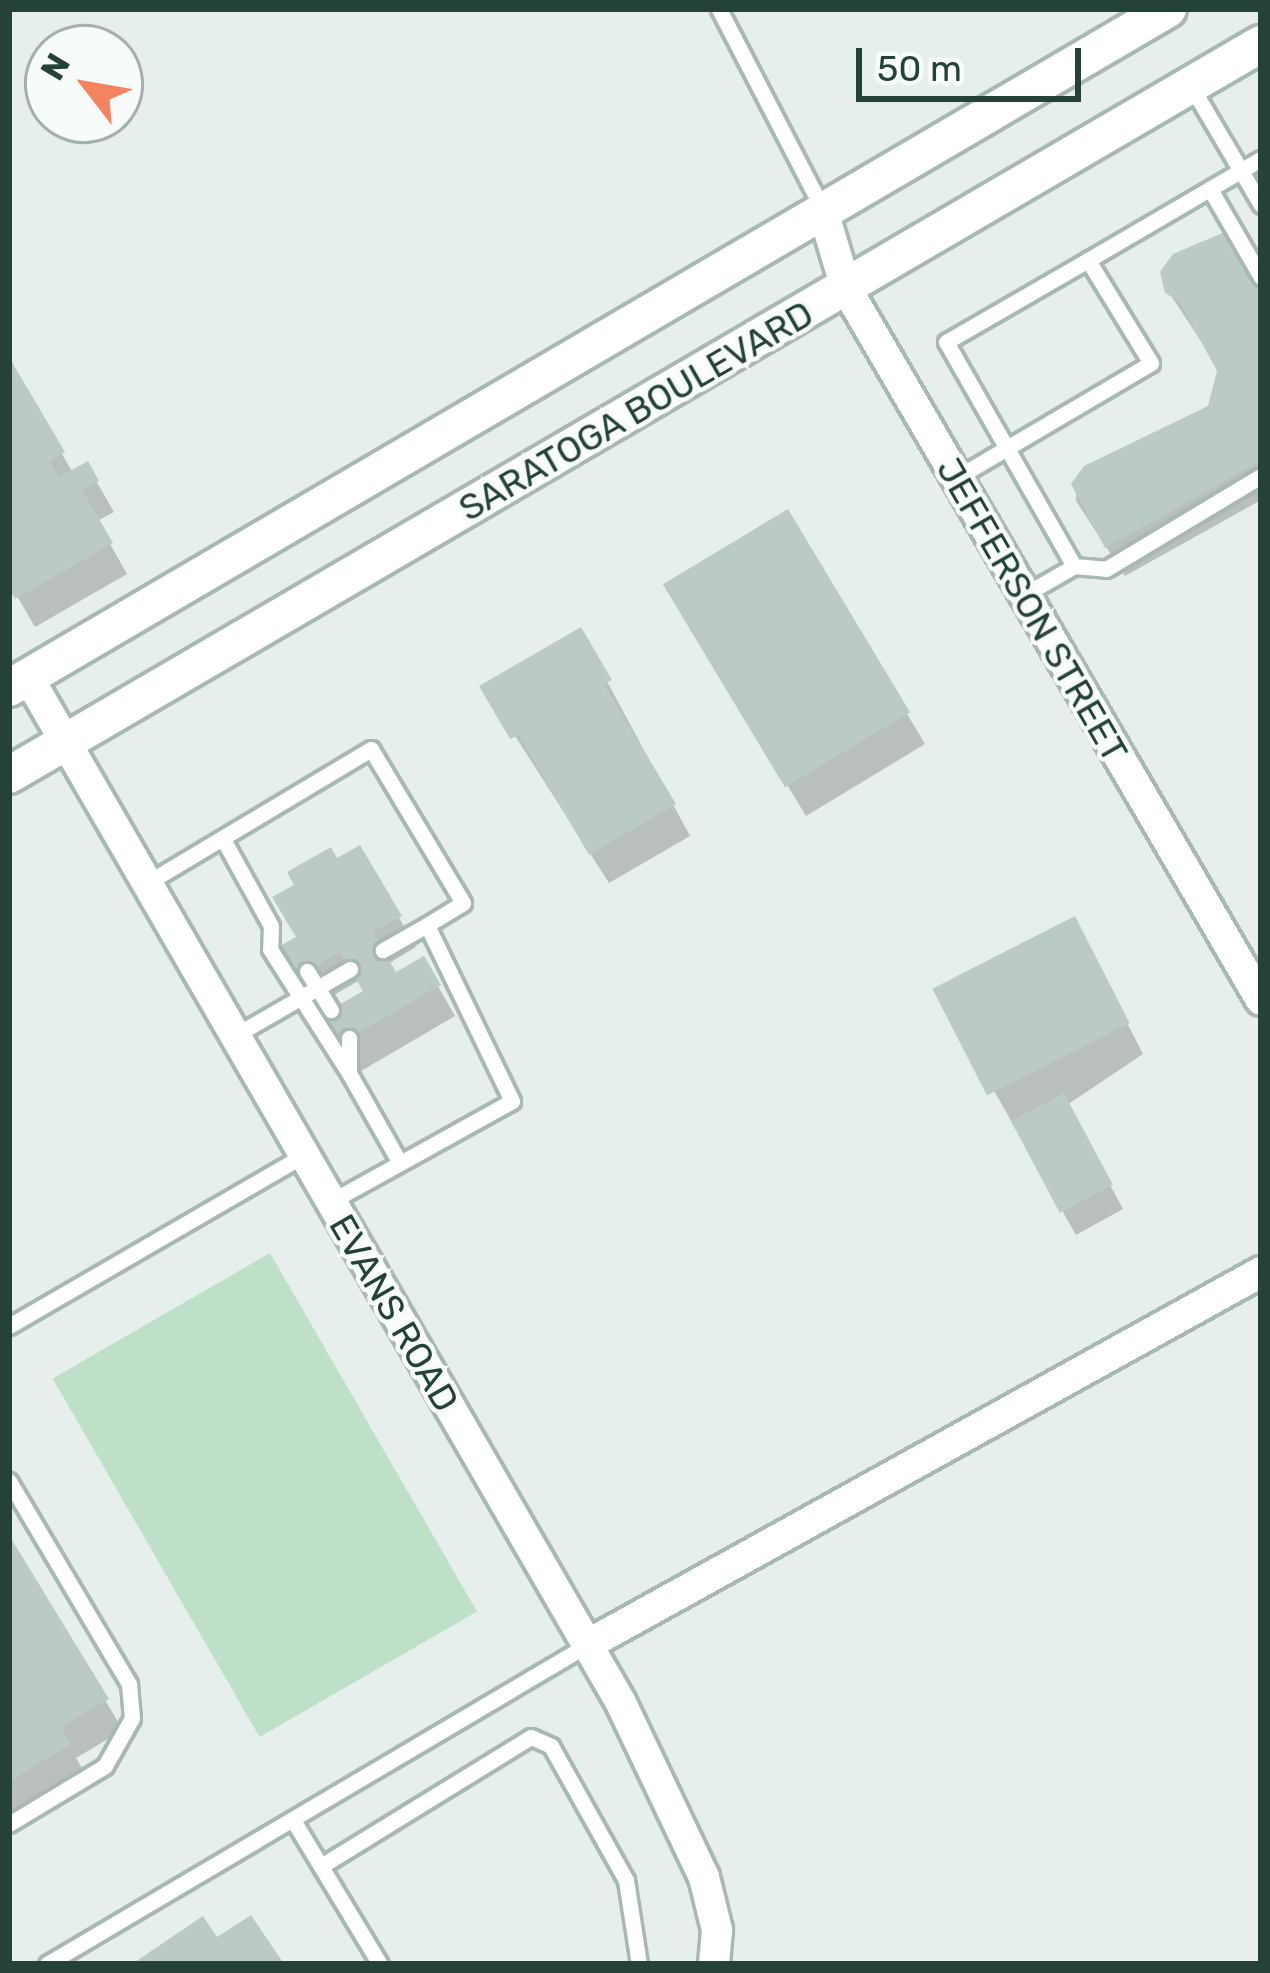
<!DOCTYPE html>
<html>
<head>
<meta charset="utf-8">
<style>
	body { margin:0 }
	#map { position:relative; width:1270px; height:1973px; overflow:hidden; background:#e6efeb; font-family:Rubik,sans-serif }
	div>[style] { position:absolute }
	.green>* { inset:0; background:#bfe0c8; transform-origin:0 0 }
	.shadow>* { inset:0; background:#0003 }
	.building>* { inset:0; background:#bbcac4; transform-origin:0 0 }
	.roads { filter:drop-shadow(3px 0 #a8b8b2) drop-shadow(-3px 0 #a8b8b2) drop-shadow(0 3px #a8b8b2) drop-shadow(0 -3px #a8b8b2) }
	.service>* { height:15px; margin:-7.5px; padding:0 7.5px; transform-origin:7.5px; border-radius:7.5px; background:#fff }
	.minor>* { height:30px; margin:-15px; padding:0 15px; transform-origin:15px; border-radius:15px; background:#fff }
	.secondary>* { height:36px; margin:-18px; padding:0 18px; transform-origin:18px; border-radius:18px; background:#fff }
	span { translate:-50% -50%; white-space:nowrap; text-align:center; line-height:1.15; -webkit-text-stroke:9px #f7fbf9; paint-order:stroke }
	.street-label { font-size:36px; color:#24423a }
	.frame { position:absolute; inset:0; border:12px solid #24423a; pointer-events:none }
	.north { position:absolute; left:24px; top:24px; width:120px; height:120px; box-sizing:border-box; background:#f7fbf9; border:3px solid #a3b1ad; border-radius:50%; rotate:301deg; font-size:33px; font-weight:700; line-height:48px; text-align:center; color:#24423a }
	.north::after { content:''; display:block; margin:auto; width:42px; height:54px; background:#f4845f; clip-path:polygon(50% 0,100% 100%,50% 72%,0 100%) }
	.scale { position:absolute; left:856px; top:48px; width:225px; height:54px; box-sizing:border-box; border:6px solid #24423a; border-top:0; padding-left:15px; font-size:36px; line-height:42px; white-space:nowrap; color:#24423a; -webkit-text-stroke:9px #f7fbf9; paint-order:stroke }
</style>
</head>
<body>
<div id="map">
	<div class="green">
		<div style="left:270px;top:1253px;width:414px;height:251px;rotate:60deg"></div>
	</div>
	<div class="shadow">
		<div style="clip-path:polygon(1166px 288px,1261px 297px,1261px 500px,1125px 576px,1076px 501px,1077px 478px,1210px 408px,1220px 370px)"></div>
		<div style="clip-path:polygon(9px 363px,73px 473px,87px 465px,114px 512px,97px 521px,127px 574px,35px 627px,9px 582px)"></div>
		<div style="clip-path:polygon(787px 513px,925px 744px,806px 816px,685px 616px)"></div>
		<div style="clip-path:polygon(580px 631px,690px 836px,609px 883px,484px 687px)"></div>
		<div style="clip-path:polygon(359px 849px,416px 947px,388px 964px,395px 976px,423px 960px,455px 1016px,361px 1071px,327px 1015px,367px 992px,360px 980px,317px 1005px,284px 948px,300px 939px,336px 862px)"></div>
		<div style="clip-path:polygon(1074px 920px,1143px 1054px,1067px 1105px,1123px 1209px,1076px 1235px,939px 994px)"></div>
		<div style="clip-path:polygon(9px 1541px,123px 1730px,76px 1758px,86px 1775px,9px 1822px)"></div>
	</div>
	<div class="building">
		<div style="clip-path:polygon(1227px 231px,1261px 291px,1261px 461px,1105px 548px,1071px 484px,1084px 466px,1208px 406px,1217px 371px,1179px 301px,1165px 293px,1160px 272px,1173px 254px)"></div>
		<div style="clip-path:polygon(9px 357px,65px 452px,50px 461px,59px 477px,88px 461px,99px 481px,82px 490px,113px 543px,15px 599px,9px 588px)"></div>
		<div style="left:788px;top:509px;width:237px;height:146px;rotate:59deg"></div>
		<div style="clip-path:polygon(581px 627px,612px 680px,604px 684px,676px 804px,589px 855px,519px 735px,510px 739px,479px 686px)"></div>
		<div style="clip-path:polygon(360px 845px,402px 916px,373px 932px,383px 950px,396px 972px,424px 956px,441px 985px,341px 1043px,323px 1014px,363px 991px,340px 952px,298px 977px,280px 946px,296px 937px,272px 897px,294px 885px,287px 872px,331px 847px,337px 858px)"></div>
		<div style="left:1075px;top:916px;width:120px;height:160px;rotate:63deg"></div>
		<div style="left:1064px;top:1093px;width:104px;height:60px;rotate:62deg"></div>
		<div style="clip-path:polygon(9px 1535px,109px 1699px,61px 1727px,71px 1744px,9px 1782px)"></div>
		<div style="clip-path:polygon(251px 1915px,284px 1964px,132px 1964px,203px 1916px,217px 1937px)"></div>
	</div>
	<div class="roads">
		<div class="service">
			<div style="left:719px;top:9px;width:224px;rotate:62.6deg"></div>
			<div style="left:1191px;top:86px;width:138px;rotate:59.5deg"></div>
			<div style="left:1210px;top:189px;width:102px;rotate:59.9deg"></div>
			<div style="left:956px;top:478px;width:226px;rotate:-30.5deg"></div>
			<div style="left:1151px;top:363px;width:121px;rotate:-121.5deg"></div>
			<div style="left:1088px;top:260px;width:200px;rotate:-30.3deg"></div>
			<div style="left:1074px;top:566px;width:32px;rotate:5deg"></div>
			<div style="left:1106px;top:569px;width:181px;rotate:-31deg"></div>
			<div style="left:1024px;top:595px;width:58px;rotate:-30.1deg"></div>
			<div style="left:1074px;top:566px;width:258px;rotate:-119.7deg"></div>
			<div style="left:946px;top:342px;width:164px;rotate:-30deg"></div>
			<div style="left:223px;top:839px;width:99px;rotate:61.1deg"></div>
			<div style="left:271px;top:926px;width:23px;rotate:92deg"></div>
			<div style="left:270px;top:949px;width:147px;rotate:57.5deg"></div>
			<div style="left:349px;top:1073px;width:35px;rotate:-90deg"></div>
			<div style="left:147px;top:883px;width:261px;rotate:-30.9deg"></div>
			<div style="left:371px;top:749px;width:179px;rotate:59.1deg"></div>
			<div style="left:463px;top:903px;width:42px;rotate:148.6deg"></div>
			<div style="left:307px;top:971px;width:46px;rotate:58.4deg"></div>
			<div style="left:234px;top:1036px;width:134px;rotate:-30deg"></div>
			<div style="left:349px;top:1073px;width:103px;rotate:60.5deg"></div>
			<div style="left:330px;top:1202px;width:208px;rotate:-29deg"></div>
			<div style="left:512px;top:1101px;width:195px;rotate:-115.8deg"></div>
			<div style="left:427px;top:925px;width:51px;rotate:150.4deg"></div>
			<div style="left:9px;top:1326px;width:339px;rotate:-30.1deg"></div>
			<div style="left:9px;top:1481px;width:236px;rotate:59.4deg"></div>
			<div style="left:129px;top:1684px;width:34px;rotate:85deg"></div>
			<div style="left:132px;top:1718px;width:55px;rotate:119.4deg"></div>
			<div style="left:105px;top:1766px;width:112px;rotate:148.9deg"></div>
			<div style="left:293px;top:1820px;width:168px;rotate:58.9deg"></div>
			<div style="left:321px;top:1866px;width:246px;rotate:-31.6deg"></div>
			<div style="left:531px;top:1737px;width:22px;rotate:24deg"></div>
			<div style="left:551px;top:1746px;width:154px;rotate:60.8deg"></div>
			<div style="left:626px;top:1880px;width:85px;rotate:81.2deg"></div>
			<div style="left:47px;top:1964px;width:627px;rotate:-30.57deg"></div>
		</div>
		<div class="minor">
			<div style="left:823px;top:211px;width:80px;rotate:73.4deg"></div>
			<div style="left:846px;top:288px;width:824px;rotate:59.76deg"></div>
			<div style="left:28px;top:677px;width:1183px;rotate:59.97deg"></div>
			<div style="left:620px;top:1701px;width:195px;rotate:64.5deg"></div>
			<div style="left:704px;top:1877px;width:55px;rotate:76.2deg"></div>
			<div style="left:717px;top:1930px;width:34px;rotate:95deg"></div>
			<div style="left:587px;top:1645px;width:770px;rotate:-28.96deg"></div>
		</div>
		<div class="secondary">
			<div style="left:9px;top:688px;width:1343px;rotate:-30.36deg"></div>
			<div style="left:9px;top:775px;width:1450px;rotate:-30.28deg"></div>
		</div>
	</div>
	<div class="street-label">
		<span style="left:636px;top:411px;rotate:-30deg">SARATOGA BOULEVARD</span>
		<span style="left:1032px;top:610px;rotate:60deg">JEFFERSON STREET</span>
		<span style="left:394px;top:1313px;rotate:60deg">EVANS ROAD</span>
	</div>
	<div class="frame"></div>
	<div class="north">N</div>
	<div class="scale">50 m</div>
</div>
</body>
</html>
